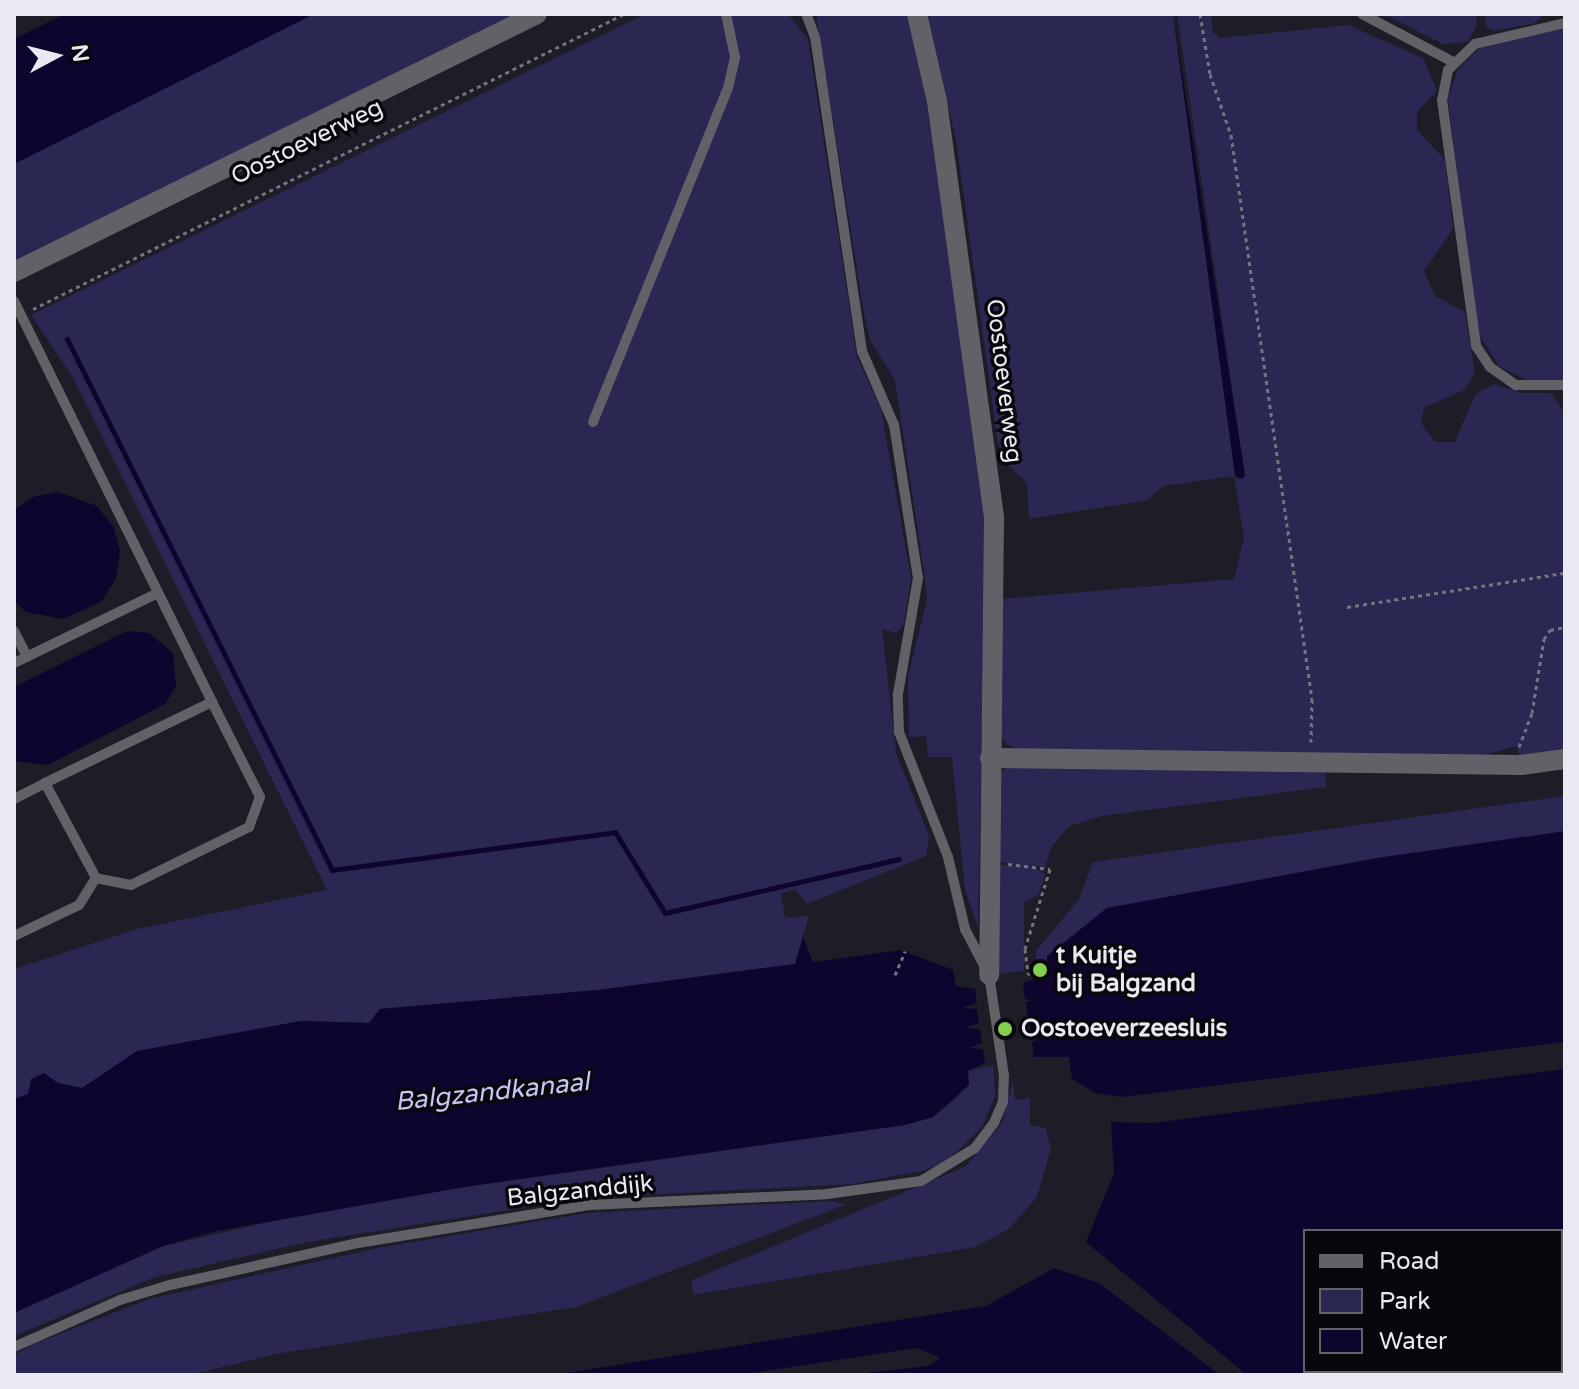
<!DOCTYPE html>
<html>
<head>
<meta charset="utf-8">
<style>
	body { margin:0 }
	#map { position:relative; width:1579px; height:1389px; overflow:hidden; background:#1d1d28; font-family:"Varela Round",sans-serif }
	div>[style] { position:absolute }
	.green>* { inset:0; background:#2a2753 }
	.water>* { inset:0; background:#0d052e }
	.stream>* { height:5px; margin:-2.5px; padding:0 2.5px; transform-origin:2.5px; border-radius:2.5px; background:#0d052e }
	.path>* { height:3px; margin-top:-1.5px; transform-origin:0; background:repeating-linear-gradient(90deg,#74747e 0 4px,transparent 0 8px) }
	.lane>* { height:10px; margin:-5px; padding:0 5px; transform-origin:5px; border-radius:5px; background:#616167 }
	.street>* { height:20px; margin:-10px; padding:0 10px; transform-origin:10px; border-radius:10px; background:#616167 }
	.dots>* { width:22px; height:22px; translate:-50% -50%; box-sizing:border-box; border:4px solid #08080c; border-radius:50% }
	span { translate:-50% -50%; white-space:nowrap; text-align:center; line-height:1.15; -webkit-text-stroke:7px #08080c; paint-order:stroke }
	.street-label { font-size:24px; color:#e9e9f1 }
	.poi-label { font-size:24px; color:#e9e9f1; font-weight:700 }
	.left { translate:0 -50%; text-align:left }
	.water-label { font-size:26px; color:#c5c6f5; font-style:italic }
	.frame { position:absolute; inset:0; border:16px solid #e9e9f1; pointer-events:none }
	.legend { position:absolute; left:1303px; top:1229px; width:260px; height:144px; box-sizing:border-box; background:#08080c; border:2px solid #626268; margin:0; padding:10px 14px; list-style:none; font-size:24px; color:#e9e9f1 }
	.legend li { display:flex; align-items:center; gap:16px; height:40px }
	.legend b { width:40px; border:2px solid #626268 }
	.north { position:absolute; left:16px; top:16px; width:80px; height:80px; -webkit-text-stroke:6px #08080c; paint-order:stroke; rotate:83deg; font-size:22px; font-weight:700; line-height:32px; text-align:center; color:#e9e9f1 }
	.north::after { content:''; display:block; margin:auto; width:28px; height:36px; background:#e9e9f1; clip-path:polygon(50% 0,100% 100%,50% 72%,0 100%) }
</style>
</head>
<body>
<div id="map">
	<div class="green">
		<div style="clip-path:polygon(314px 14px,516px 14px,14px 261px,14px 164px)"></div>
		<div style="clip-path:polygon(645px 14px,788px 14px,808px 39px,857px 357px,881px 409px,911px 578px,904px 624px,897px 633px,882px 629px,896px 753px,929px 835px,926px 856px,807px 904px,795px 889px,781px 894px,785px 918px,809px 916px,795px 964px,598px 990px,380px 1009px,369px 1023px,301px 1021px,138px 1051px,82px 1088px,31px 1079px,29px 1094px,14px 1099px,14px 969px,137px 929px,327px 890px,72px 376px,31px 315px)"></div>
		<div style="clip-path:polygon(816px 14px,908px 14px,928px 102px,986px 523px,978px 928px,965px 890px,952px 757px,928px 757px,926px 736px,909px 737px,908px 676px,927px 600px,924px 572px,895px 380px,870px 340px,864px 313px)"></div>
		<div style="clip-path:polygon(927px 14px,1173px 14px,1236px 478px,1245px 476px,1177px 14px,1211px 14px,1213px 32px,1220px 38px,1348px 25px,1423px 58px,1437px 91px,1417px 112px,1417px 130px,1445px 160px,1453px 229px,1424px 271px,1435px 296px,1465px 312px,1475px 373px,1464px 390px,1424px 408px,1421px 423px,1435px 442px,1455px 442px,1475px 395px,1493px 384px,1522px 393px,1551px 393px,1565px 414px,1565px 753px,1521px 760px,1516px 746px,1477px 757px,1019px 750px,1008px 745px,1000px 736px,1000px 599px,1234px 579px,1244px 538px,1234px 476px,1163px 486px,1148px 500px,1029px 519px,1027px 483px,1006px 463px,998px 443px,956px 140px)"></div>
		<div style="clip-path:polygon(1384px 14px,1477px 14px,1476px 28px,1467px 42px,1443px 44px)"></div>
		<div style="clip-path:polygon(1485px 14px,1544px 14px,1535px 23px,1494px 31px,1486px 26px)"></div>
		<div style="clip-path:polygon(1565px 27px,1565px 381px,1530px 382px,1499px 366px,1477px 331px,1448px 98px,1458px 69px,1479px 49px)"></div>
		<div style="clip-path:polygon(1011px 764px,1325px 767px,1326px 787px,1102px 816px,1069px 826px,1051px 848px,1045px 867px,1029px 865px,1045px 873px,1039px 894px,1024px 903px,1024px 971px,996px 974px,995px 864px,1017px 866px,995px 860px,1000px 773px)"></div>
		<div style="clip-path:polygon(1565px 796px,1565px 924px,1047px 956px,1047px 967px,1041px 968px,1048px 974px,1036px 976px,1036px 951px,1079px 899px,1093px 862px)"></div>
		<div style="clip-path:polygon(993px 1065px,995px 1096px,982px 1127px,946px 1162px,925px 1170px,852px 1184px,583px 1198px,307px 1242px,155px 1277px,14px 1336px,14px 1313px,163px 1246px,313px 1212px,464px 1187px,905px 1125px,933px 1117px,949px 1104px,969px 1085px,967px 1071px)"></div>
		<div style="clip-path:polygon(1013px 1080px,1015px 1100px,1030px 1098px,1030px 1125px,1046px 1128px,1051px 1149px,1037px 1197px,1009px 1229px,975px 1247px,693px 1295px,692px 1280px,965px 1167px,1002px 1123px)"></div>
		<div style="clip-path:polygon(833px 1201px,845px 1205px,576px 1307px,275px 1354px,190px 1375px,14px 1375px,14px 1355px,34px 1344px,149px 1299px,378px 1248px,586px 1213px)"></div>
	</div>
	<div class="water">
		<div style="clip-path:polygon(65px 14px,314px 14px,14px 164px,14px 39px)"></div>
		<div style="clip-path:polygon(1173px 14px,1245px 476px,1241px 479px,1235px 476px)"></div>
		<div style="clip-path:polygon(58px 492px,97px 506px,114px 528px,120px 551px,116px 579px,101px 602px,63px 619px,26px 612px,14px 601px,14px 510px,33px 497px)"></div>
		<div style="clip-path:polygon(127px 631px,149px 633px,173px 653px,176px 686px,165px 704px,48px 765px,14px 761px,14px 687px)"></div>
		<div style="clip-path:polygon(1565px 831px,1565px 1042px,1122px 1097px,1095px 1093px,1072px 1079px,1069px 1057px,1034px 1057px,1032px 1042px,1038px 1040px,1031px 1039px,1029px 1022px,1035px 1020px,1028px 1019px,1026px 1002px,1032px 1000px,1025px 999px,1023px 983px,1047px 974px,1047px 956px,1107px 908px,1377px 858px)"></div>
		<div style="clip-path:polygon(803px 937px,813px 962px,901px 950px,953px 970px,956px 986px,975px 989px,977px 1003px,963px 1008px,977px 1009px,979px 1023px,966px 1028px,980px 1029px,982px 1043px,969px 1048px,983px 1049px,985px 1063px,968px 1071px,969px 1085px,933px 1117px,905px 1125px,464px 1187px,217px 1231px,163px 1246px,14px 1313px,14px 1099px,28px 1094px,31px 1079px,44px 1073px,58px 1083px,82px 1088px,137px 1051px,301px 1021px,369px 1023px,380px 1009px,598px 990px,795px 964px)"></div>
		<div style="clip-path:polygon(evenodd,1565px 1069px,1565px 1375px,1247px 1375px,1086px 1242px,1114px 1173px,1111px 1122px,1153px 1123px,1565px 1069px,1561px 1231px,1561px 1371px,1305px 1371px,1305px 1231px,1561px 1231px)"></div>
		<div style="clip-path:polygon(1054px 1268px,1099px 1283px,1220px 1375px,847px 1375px,928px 1366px,940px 1358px,917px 1348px,739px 1375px,554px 1375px,986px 1306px)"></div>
	</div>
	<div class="stream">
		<div style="left:67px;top:339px;width:593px;rotate:63.48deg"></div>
		<div style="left:332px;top:870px;width:286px;rotate:-7.6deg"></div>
		<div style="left:615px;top:832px;width:95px;rotate:58.3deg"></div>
		<div style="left:665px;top:913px;width:240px;rotate:-13deg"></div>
	</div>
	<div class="path">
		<div style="left:1200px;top:14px;width:61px;rotate:80.5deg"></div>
		<div style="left:1210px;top:74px;width:65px;rotate:71deg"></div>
		<div style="left:1231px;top:135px;width:570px;rotate:81.83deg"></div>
		<div style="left:1312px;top:699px;width:43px;rotate:91.3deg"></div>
		<div style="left:33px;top:309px;width:661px;rotate:-26.53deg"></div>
		<div style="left:1347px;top:607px;width:221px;rotate:-8.9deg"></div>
		<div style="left:1519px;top:747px;width:36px;rotate:-69deg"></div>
		<div style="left:1532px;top:713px;width:75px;rotate:-80.8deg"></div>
		<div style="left:1544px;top:639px;width:11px;rotate:-56deg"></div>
		<div style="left:1550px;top:630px;width:15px;rotate:-11deg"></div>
		<div style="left:1008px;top:864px;width:42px;rotate:6.8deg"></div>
		<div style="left:1050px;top:869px;width:84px;rotate:107.4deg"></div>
		<div style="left:1025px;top:949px;width:25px;rotate:83deg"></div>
		<div style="left:1028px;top:974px;width:14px;rotate:-17deg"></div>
		<div style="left:895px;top:975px;width:26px;rotate:-67deg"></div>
	</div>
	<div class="lane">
		<div style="left:1362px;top:14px;width:103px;rotate:27.8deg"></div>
		<div style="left:1565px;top:23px;width:92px;rotate:166.9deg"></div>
		<div style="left:1475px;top:44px;width:37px;rotate:136deg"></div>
		<div style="left:1448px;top:70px;width:31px;rotate:101deg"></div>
		<div style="left:1442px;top:100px;width:248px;rotate:82.1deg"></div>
		<div style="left:1476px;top:346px;width:25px;rotate:56deg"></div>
		<div style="left:1490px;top:367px;width:32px;rotate:35deg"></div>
		<div style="left:1516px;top:385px;width:49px"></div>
		<div style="left:14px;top:301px;width:447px;rotate:63.7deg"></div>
		<div style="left:593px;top:422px;width:360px;rotate:-68deg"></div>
		<div style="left:728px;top:88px;width:32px;rotate:-77deg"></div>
		<div style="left:735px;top:57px;width:44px;rotate:-101.8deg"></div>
		<div style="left:14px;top:631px;width:29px;rotate:63deg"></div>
		<div style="left:14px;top:663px;width:160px;rotate:-25.9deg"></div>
		<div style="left:14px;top:799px;width:35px;rotate:-27deg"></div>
		<div style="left:45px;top:783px;width:186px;rotate:-25.9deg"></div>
		<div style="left:212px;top:702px;width:106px;rotate:63.2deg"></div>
		<div style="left:260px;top:797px;width:32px;rotate:110deg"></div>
		<div style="left:249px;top:827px;width:131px;rotate:153.8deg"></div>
		<div style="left:131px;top:885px;width:36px;rotate:-169deg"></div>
		<div style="left:96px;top:878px;width:108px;rotate:-118.2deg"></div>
		<div style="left:14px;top:936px;width:72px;rotate:-25.5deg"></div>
		<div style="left:79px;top:905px;width:32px;rotate:-58deg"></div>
		<div style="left:14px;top:1347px;width:116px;rotate:-23.9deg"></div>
		<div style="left:120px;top:1300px;width:52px;rotate:-16.7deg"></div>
		<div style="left:170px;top:1285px;width:193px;rotate:-12.6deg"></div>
		<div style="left:358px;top:1243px;width:234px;rotate:-9.3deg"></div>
		<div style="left:589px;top:1205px;width:238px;rotate:-2.6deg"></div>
		<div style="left:827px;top:1194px;width:95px;rotate:-7.9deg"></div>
		<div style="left:921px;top:1181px;width:63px;rotate:-31.4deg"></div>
		<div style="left:975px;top:1148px;width:31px;rotate:-53deg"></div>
		<div style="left:994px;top:1123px;width:23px;rotate:-67deg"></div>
		<div style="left:1003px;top:1102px;width:26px;rotate:-88deg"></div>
		<div style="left:1004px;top:1076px;width:102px;rotate:-98.4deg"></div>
		<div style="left:989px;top:975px;width:52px;rotate:-117.6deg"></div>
		<div style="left:965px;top:929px;width:74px;rotate:-103.3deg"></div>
		<div style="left:948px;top:857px;width:134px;rotate:-111.4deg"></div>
		<div style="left:899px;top:732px;width:38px;rotate:-92deg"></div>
		<div style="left:898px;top:694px;width:118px;rotate:-80.2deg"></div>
		<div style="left:918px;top:578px;width:155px;rotate:-98.9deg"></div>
		<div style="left:894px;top:425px;width:81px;rotate:-113.4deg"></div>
		<div style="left:862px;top:351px;width:317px;rotate:-98.5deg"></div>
		<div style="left:815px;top:37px;width:25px;rotate:-111deg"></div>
	</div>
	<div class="street">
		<div style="left:917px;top:14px;width:89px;rotate:77.1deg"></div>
		<div style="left:937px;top:101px;width:420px;rotate:82.2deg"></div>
		<div style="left:994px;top:517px;width:458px;rotate:90.6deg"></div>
		<div style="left:14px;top:272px;width:583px;rotate:-26.26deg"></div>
		<div style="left:990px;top:758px;width:531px;rotate:0.76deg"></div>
		<div style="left:1521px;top:765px;width:44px;rotate:-7.8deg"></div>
	</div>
	<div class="dots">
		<div style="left:1040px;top:970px;background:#84cf4d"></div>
		<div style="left:1005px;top:1029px;background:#84cf4d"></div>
	</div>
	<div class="street-label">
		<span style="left:307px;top:142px;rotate:-26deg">Oostoeverweg</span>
		<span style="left:1004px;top:381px;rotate:83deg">Oostoeverweg</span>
		<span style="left:580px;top:1191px;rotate:-6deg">Balgzanddijk</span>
	</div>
	<div class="poi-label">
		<span class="left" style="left:1056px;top:970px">t Kuitje<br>bij Balgzand</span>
		<span class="left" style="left:1021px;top:1029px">Oostoeverzeesluis</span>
	</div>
	<div class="water-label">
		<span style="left:492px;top:1092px;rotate:-6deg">Balgzandkanaal</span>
	</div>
	<div class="frame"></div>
	<ul class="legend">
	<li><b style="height:10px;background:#616167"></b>Road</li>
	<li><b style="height:22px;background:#2a2753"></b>Park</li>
	<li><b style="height:22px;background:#0d052e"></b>Water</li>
	</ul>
	<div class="north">N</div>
</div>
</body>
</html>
